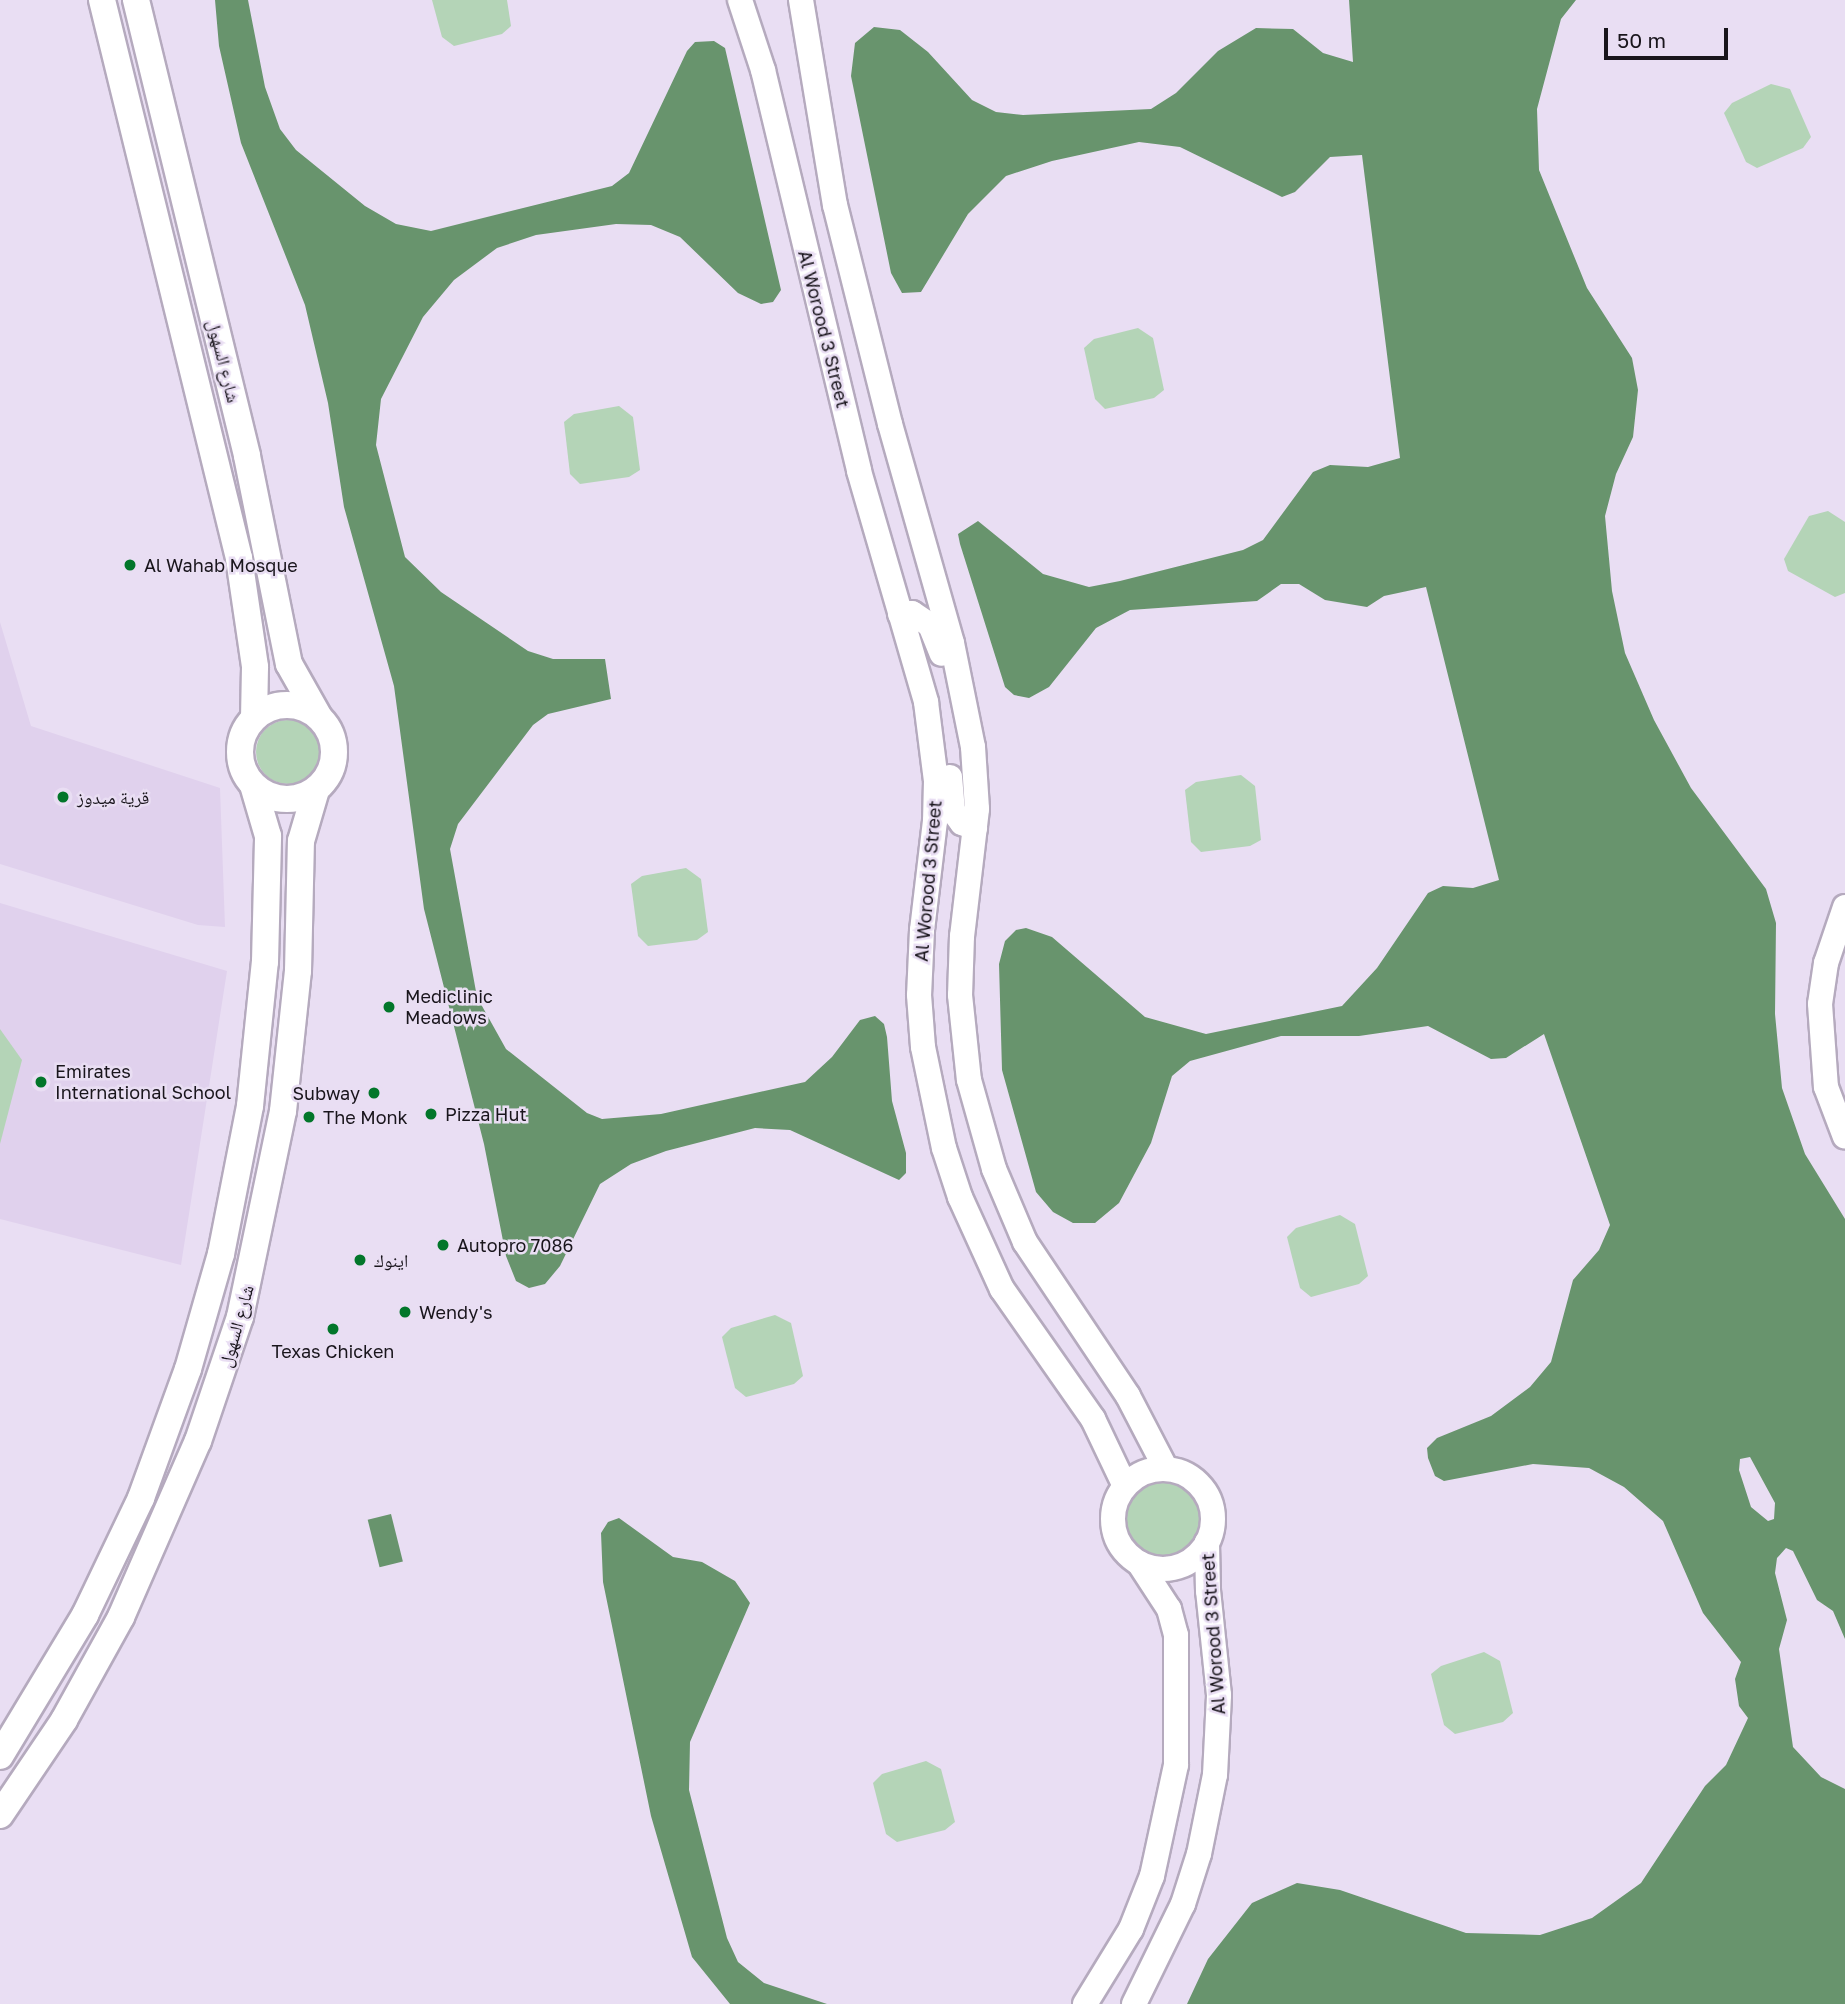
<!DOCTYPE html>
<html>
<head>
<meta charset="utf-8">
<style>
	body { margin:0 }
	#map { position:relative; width:1845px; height:2004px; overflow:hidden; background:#e9def3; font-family:"Golos Text","Noto Naskh Arabic",sans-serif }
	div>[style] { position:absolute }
	.built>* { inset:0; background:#e0d1ed }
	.green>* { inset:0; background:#b4d4b7 }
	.round { border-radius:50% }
	.water>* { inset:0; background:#68946d; transform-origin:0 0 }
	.roads { filter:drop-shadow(2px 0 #b5aabe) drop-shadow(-2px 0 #b5aabe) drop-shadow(0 2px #b5aabe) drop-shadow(0 -2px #b5aabe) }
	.tertiary>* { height:24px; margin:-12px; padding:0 12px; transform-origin:12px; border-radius:12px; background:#fff }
	.tertiary>.ring { margin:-12px; padding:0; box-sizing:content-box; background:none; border:24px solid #fff; border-radius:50% }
	.secondary>* { height:26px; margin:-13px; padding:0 13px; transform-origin:13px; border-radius:13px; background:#fff }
	.secondary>.ring { margin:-13px; padding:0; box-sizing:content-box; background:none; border:26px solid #fff; border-radius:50% }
	.dots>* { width:19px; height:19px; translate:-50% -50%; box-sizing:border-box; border:4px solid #e9def3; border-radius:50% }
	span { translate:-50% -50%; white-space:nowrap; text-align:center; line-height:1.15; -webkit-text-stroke:5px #e9def3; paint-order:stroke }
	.street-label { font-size:18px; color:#19151c }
	.poi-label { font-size:18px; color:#19151c }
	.left { translate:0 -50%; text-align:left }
	.right { translate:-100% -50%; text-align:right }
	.scale { position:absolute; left:1604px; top:28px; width:124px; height:32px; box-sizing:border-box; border:4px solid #19151c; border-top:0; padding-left:9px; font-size:21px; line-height:24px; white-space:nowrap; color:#19151c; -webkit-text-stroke:5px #e9def3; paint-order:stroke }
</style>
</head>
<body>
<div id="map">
	<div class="built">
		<div style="clip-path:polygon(0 622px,31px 726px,220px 788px,225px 927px,198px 925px,0 864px)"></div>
		<div style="clip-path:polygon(0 903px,227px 971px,181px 1265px,0 1219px)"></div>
	</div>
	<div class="green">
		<div style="clip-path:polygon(432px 0,507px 0,511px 26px,502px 34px,454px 46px,442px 37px)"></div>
		<div style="clip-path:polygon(1771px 84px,1790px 89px,1811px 137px,1803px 148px,1757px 168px,1746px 162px,1724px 113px,1732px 103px)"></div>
		<div style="clip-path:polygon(1138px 328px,1153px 338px,1164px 390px,1154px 398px,1105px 409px,1095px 399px,1084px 348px,1094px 339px)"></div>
		<div style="clip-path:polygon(619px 406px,633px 417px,640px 470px,629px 477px,580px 484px,570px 474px,564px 422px,574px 414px)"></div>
		<div style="clip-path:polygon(1828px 511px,1845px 522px,1845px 593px,1835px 597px,1788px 571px,1784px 559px,1809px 516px)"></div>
		<div class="round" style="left:256px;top:720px;width:64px;height:64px"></div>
		<div style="clip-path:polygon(1241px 775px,1255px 786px,1261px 840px,1250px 846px,1201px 852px,1191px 842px,1185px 790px,1196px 782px)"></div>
		<div style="clip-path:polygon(686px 868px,701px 879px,708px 932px,697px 940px,648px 946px,638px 936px,631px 884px,642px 876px)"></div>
		<div style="clip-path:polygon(0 1029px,22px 1060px,0 1144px)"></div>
		<div style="clip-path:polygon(1340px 1215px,1355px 1224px,1368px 1276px,1359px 1284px,1311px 1297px,1300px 1288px,1287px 1237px,1296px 1228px)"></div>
		<div style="clip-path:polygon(775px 1315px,791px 1323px,803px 1376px,794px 1384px,746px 1397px,735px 1388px,722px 1337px,731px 1328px)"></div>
		<div class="round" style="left:1125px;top:1481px;width:76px;height:76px"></div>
		<div style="clip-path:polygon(1484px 1652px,1500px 1661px,1513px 1713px,1503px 1722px,1455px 1734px,1444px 1725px,1431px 1674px,1441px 1666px)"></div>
		<div style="clip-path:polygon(926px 1761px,941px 1769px,955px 1822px,945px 1830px,897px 1842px,886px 1834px,873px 1783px,882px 1774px)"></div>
	</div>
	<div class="water">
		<div style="clip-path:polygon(215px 0,248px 0,265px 87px,280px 129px,296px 150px,365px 206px,396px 224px,431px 231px,612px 186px,629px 173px,687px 51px,695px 42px,714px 41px,725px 48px,781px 290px,773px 302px,761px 304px,738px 293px,680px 237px,651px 225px,616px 224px,536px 235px,497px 248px,454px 280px,423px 317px,381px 399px,376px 445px,405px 557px,441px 592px,528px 651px,553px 659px,605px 659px,611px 699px,548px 714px,533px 725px,458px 824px,450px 849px,477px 997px,506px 1049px,587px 1113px,602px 1119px,661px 1114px,805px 1082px,832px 1057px,860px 1020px,875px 1016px,884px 1024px,887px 1037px,892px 1101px,906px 1153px,906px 1173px,899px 1180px,790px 1130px,755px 1128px,666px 1151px,631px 1164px,600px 1184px,560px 1266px,545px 1284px,529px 1288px,516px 1281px,506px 1256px,484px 1144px,424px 909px,394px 686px,344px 507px,328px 403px,305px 305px,241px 143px,219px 46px)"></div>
		<div style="clip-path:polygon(evenodd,1349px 0,1576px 0,1561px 19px,1537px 109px,1539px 170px,1587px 288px,1632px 358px,1638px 390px,1633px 437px,1616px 474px,1605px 516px,1612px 591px,1625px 653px,1654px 720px,1691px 788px,1766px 889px,1776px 923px,1775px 1014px,1782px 1088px,1805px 1154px,1845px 1219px,1845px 1639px,1833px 1611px,1817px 1600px,1793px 1551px,1786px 1548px,1777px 1558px,1775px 1573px,1787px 1620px,1779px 1649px,1793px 1747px,1821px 1777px,1845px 1789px,1845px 2004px,1187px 2004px,1208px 1959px,1252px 1903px,1297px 1883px,1340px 1890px,1466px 1933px,1540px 1935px,1592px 1918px,1641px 1883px,1705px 1786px,1726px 1765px,1748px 1718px,1739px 1706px,1735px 1679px,1741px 1662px,1703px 1613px,1663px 1521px,1624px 1487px,1589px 1468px,1533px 1464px,1444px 1481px,1435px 1476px,1428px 1458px,1427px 1448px,1437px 1438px,1491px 1416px,1530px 1387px,1551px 1362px,1573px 1280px,1599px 1250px,1610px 1225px,1544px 1034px,1506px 1058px,1491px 1059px,1428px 1026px,1359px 1036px,1281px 1036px,1190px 1061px,1172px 1076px,1151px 1143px,1119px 1203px,1095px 1223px,1073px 1223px,1053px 1212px,1036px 1192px,1002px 1070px,999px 964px,1005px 941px,1016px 930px,1026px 928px,1052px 937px,1145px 1017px,1206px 1034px,1342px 1006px,1377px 968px,1428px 893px,1443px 886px,1473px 888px,1499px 880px,1426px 587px,1384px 596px,1367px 607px,1325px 600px,1299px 584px,1281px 584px,1257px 601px,1130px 610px,1096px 628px,1049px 687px,1029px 698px,1014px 695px,1005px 687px,960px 544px,958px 534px,978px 521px,1043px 574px,1089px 587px,1120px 581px,1243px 550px,1263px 540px,1313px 472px,1330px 465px,1368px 467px,1400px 458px,1362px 155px,1330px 157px,1295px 192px,1282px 197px,1180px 147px,1139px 142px,1052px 161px,1006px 176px,968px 214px,921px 292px,902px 293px,891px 273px,851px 76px,855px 43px,874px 27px,900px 30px,928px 52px,972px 100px,996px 112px,1023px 115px,1151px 109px,1176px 93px,1218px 51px,1256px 28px,1293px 29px,1323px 53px,1353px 62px,1349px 0,1750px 1457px,1775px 1503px,1774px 1519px,1768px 1521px,1751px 1507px,1739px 1470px,1740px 1459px,1750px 1457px)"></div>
		<div style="left:391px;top:1514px;width:49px;height:24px;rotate:76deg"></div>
		<div style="clip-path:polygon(619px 1518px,673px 1557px,702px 1562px,735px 1581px,750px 1603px,690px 1742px,689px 1790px,727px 1938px,738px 1962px,764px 1983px,827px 2004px,730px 2004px,692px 1957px,651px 1816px,603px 1582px,601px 1533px,608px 1522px)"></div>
	</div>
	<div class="roads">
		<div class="tertiary">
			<div style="left:740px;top:0;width:74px;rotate:71.8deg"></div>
			<div style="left:763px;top:70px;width:412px;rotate:76.5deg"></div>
			<div style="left:859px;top:471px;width:241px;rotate:73.8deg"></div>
			<div style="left:926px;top:702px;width:80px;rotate:82.8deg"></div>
			<div style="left:936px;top:781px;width:40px;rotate:91.4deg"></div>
			<div style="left:935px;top:821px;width:110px;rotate:96.8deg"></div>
			<div style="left:922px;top:930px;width:65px;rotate:92.6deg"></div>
			<div style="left:919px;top:995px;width:52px;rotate:85.6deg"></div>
			<div style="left:923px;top:1047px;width:103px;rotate:78.3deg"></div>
			<div style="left:944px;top:1148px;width:52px;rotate:71.9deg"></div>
			<div style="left:960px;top:1197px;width:101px;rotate:65.5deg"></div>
			<div style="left:1002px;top:1289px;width:159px;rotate:55deg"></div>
			<div style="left:1093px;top:1419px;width:72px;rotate:64.5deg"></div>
			<div style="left:801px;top:0;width:208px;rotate:80.6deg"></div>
			<div style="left:835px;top:205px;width:226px;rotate:75.9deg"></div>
			<div style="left:890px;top:424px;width:228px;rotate:74.2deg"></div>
			<div style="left:952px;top:643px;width:106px;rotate:78.6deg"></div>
			<div style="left:973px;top:747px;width:62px;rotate:86.3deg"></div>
			<div style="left:977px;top:809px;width:128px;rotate:96.7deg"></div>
			<div style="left:962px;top:936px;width:59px;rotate:91.9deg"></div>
			<div style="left:960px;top:995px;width:85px;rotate:84deg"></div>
			<div style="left:969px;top:1080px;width:92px;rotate:74.3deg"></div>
			<div style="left:994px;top:1169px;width:79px;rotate:67deg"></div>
			<div style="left:1025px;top:1242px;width:185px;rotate:56.2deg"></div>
			<div style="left:1128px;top:1396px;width:82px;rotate:62.5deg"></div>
			<div style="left:900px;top:614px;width:12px;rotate:-5deg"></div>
			<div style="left:912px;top:613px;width:22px;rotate:34deg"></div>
			<div style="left:930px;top:625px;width:31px;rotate:68deg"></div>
			<div style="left:950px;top:777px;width:34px;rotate:85deg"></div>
			<div style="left:953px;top:811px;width:15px;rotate:53deg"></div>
			<div style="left:962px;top:823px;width:14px;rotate:21deg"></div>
			<div style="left:1845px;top:907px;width:59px;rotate:108.7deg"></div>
			<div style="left:1826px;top:963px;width:41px;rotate:98.3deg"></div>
			<div style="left:1820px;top:1004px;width:83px;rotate:85.9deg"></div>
			<div style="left:1826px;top:1087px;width:53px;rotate:69.2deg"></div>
			<div class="ring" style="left:1113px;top:1469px;width:76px;height:76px"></div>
			<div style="left:1085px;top:2004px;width:88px;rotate:-58.5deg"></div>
			<div style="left:1131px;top:1929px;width:57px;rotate:-68.4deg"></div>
			<div style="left:1152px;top:1876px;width:114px;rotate:-77.8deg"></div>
			<div style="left:1176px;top:1765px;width:130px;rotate:-90deg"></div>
			<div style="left:1176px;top:1635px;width:27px;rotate:-105deg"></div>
			<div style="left:1169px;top:1609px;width:55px;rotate:-123.1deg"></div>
			<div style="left:1134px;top:2004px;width:111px;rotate:-63.9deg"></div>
			<div style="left:1183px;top:1904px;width:52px;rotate:-72.3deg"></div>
			<div style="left:1199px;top:1854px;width:81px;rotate:-78.6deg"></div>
			<div style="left:1215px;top:1775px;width:80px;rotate:-87.1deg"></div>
			<div style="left:1219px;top:1695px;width:105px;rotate:-96deg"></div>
			<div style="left:1208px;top:1591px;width:49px;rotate:-91.2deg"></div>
		</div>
		<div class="secondary">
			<div style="left:102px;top:0;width:575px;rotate:76.21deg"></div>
			<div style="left:239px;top:558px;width:110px;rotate:81.6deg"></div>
			<div style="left:255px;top:667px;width:51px;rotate:91.1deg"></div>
			<div style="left:136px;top:0;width:469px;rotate:76.3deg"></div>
			<div style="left:247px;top:456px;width:212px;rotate:78.6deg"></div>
			<div style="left:289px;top:664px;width:61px;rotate:60.5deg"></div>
			<div class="ring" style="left:240px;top:705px;width:68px;height:68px"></div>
			<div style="left:0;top:1756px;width:165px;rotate:-58.9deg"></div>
			<div style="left:85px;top:1615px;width:130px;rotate:-64.4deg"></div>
			<div style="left:141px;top:1498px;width:137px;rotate:-70deg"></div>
			<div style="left:188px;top:1369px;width:120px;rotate:-74deg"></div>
			<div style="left:221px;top:1254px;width:151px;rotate:-78.9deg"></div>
			<div style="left:250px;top:1106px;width:145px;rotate:-84.1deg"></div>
			<div style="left:265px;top:962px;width:126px;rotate:-88.6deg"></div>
			<div style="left:268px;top:836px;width:53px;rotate:-106.4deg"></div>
			<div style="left:0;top:1815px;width:115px;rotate:-56deg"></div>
			<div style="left:64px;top:1720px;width:118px;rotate:-61deg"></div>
			<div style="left:121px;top:1617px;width:192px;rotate:-66.4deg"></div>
			<div style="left:198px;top:1441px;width:131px;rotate:-71.3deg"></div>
			<div style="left:240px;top:1317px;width:210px;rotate:-78.2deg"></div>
			<div style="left:283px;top:1111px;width:141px;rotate:-83.9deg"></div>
			<div style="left:298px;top:971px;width:130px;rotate:-88.7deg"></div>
			<div style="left:301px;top:841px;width:53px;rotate:-73.6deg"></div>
		</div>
	</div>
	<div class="dots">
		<div style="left:130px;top:565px;background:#02762a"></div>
		<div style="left:63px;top:797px;background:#02762a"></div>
		<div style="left:389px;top:1007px;background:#02762a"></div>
		<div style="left:41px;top:1082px;background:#02762a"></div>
		<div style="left:374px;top:1093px;background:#02762a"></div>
		<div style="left:431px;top:1114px;background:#02762a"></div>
		<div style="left:309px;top:1117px;background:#02762a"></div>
		<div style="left:443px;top:1245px;background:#02762a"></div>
		<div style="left:360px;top:1260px;background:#02762a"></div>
		<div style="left:405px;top:1312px;background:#02762a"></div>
		<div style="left:333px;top:1329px;background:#02762a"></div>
	</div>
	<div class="street-label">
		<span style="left:824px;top:329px;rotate:76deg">Al Worood 3 Street</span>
		<span style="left:224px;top:361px;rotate:76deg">شارع السهول</span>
		<span style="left:928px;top:881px;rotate:-85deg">Al Worood 3 Street</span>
		<span style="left:236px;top:1326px;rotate:-74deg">شارع السهول</span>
		<span style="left:1213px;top:1634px;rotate:-94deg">Al Worood 3 Street</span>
	</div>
	<div class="poi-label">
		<span class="left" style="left:144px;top:565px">Al Wahab Mosque</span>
		<span class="left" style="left:77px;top:797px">قرية ميدوز</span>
		<span class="left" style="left:405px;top:1007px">Mediclinic<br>Meadows</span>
		<span class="left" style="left:55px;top:1082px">Emirates<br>International School</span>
		<span class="right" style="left:360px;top:1093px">Subway</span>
		<span class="left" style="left:445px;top:1114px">Pizza Hut</span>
		<span class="left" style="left:323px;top:1117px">The Monk</span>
		<span class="left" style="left:457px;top:1245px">Autopro 7086</span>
		<span class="left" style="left:374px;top:1260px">اينوك</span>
		<span class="left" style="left:419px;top:1312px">Wendy's</span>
		<span style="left:333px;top:1351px">Texas Chicken</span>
	</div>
	<div class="scale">50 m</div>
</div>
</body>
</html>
